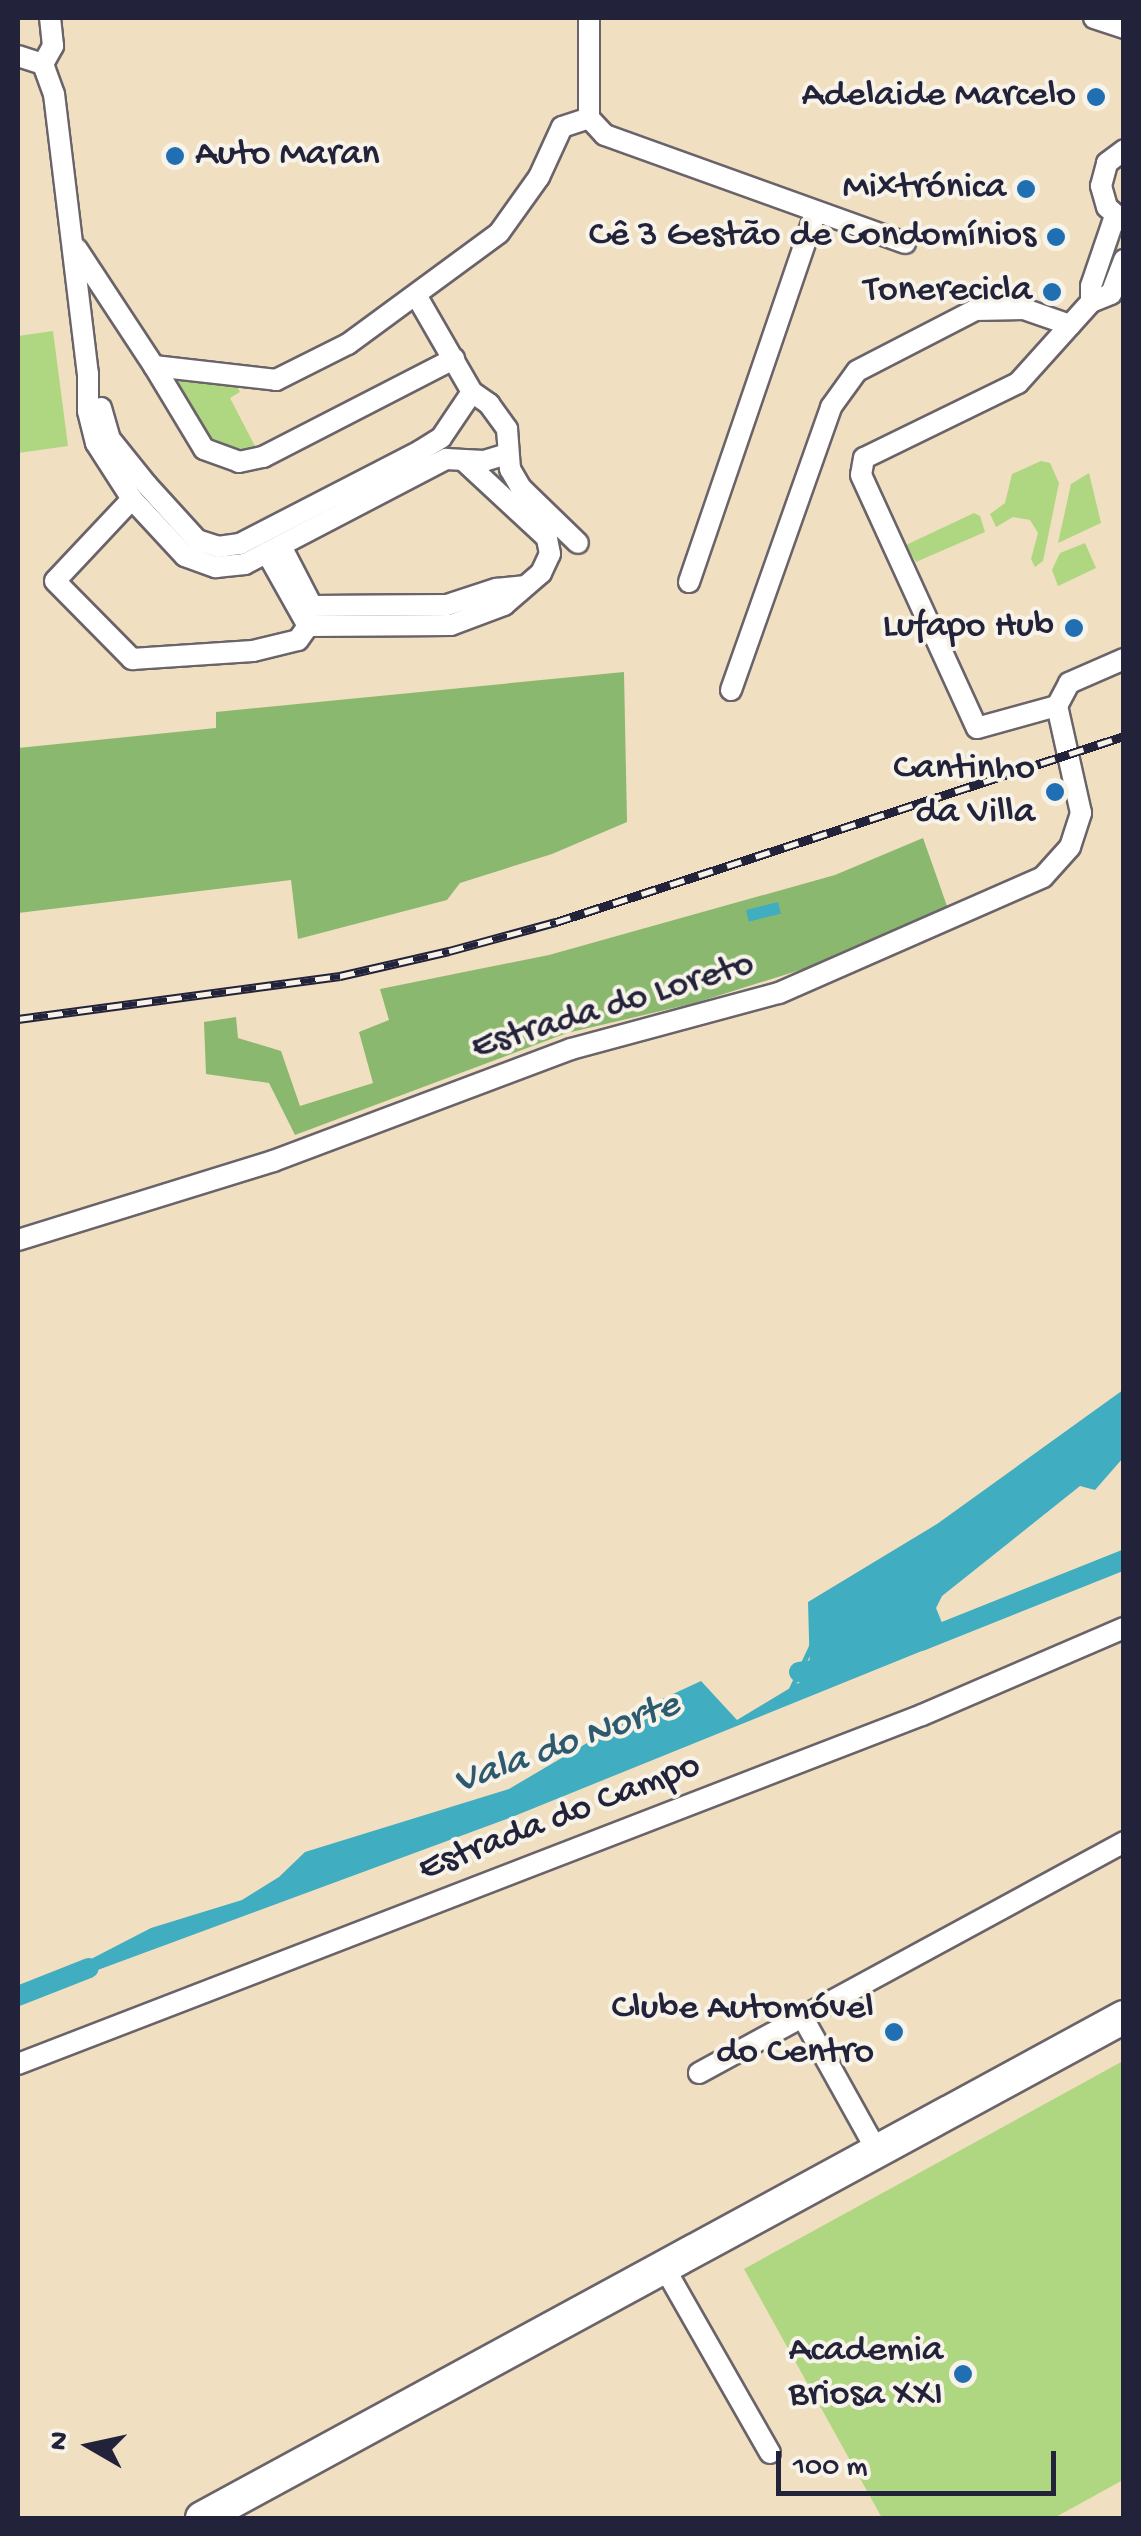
<!DOCTYPE html>
<html>
<head>
<meta charset="utf-8">
<style>
	body { margin:0 }
	#map { position:relative; width:1141px; height:2536px; overflow:hidden; background:#f0dfc1; font-family:"Gochi Hand",sans-serif }
	div>[style] { position:absolute }
	.green>* { inset:0; background:#afd781 }
	.forest>* { inset:0; background:#8bb86f }
	.water>* { inset:0; background:#41adc0; transform-origin:0 0 }
	.stream>* { height:5px; margin:-2.5px; padding:0 2.5px; transform-origin:2.5px; border-radius:2.5px; background:#41adc0 }
	.canal>* { height:20px; margin:-10px; padding:0 10px; transform-origin:10px; border-radius:10px; background:#41adc0 }
	.roads { filter:drop-shadow(2px 0 #6a646a) drop-shadow(-2px 0 #6a646a) drop-shadow(0 2px #6a646a) drop-shadow(0 -2px #6a646a) }
	.street>* { height:20px; margin:-10px; padding:0 10px; transform-origin:10px; border-radius:10px; background:#fff }
	.primary>* { height:32px; margin:-16px; padding:0 16px; transform-origin:16px; border-radius:16px; background:#fff }
	.rail>* { height:9px; margin-top:-4.5px; transform-origin:0; background:repeating-linear-gradient(90deg,#f7f3e8 0 15px,#22223b 0 30px); box-sizing:border-box; border-block:2px solid #22223b }
	.dots>* { width:28px; height:28px; translate:-50% -50%; box-sizing:border-box; border:5px solid #f7f3e8; border-radius:50% }
	span { translate:-50% -50%; white-space:nowrap; text-align:center; line-height:1.15; -webkit-text-stroke:8px #f7f3e8; paint-order:stroke }
	.poi-label { font-size:38px; color:#22223b }
	.right { translate:-100% -50%; text-align:right }
	.left { translate:0 -50%; text-align:left }
	.street-label { font-size:38px; color:#22223b }
	.water-label { font-size:40px; color:#2e5a70; font-style:italic }
	.frame { position:absolute; inset:0; border:20px solid #22223b; pointer-events:none }
	.north { position:absolute; left:40px; top:2396px; width:100px; height:100px; -webkit-text-stroke:8px #f7f3e8; paint-order:stroke; rotate:279deg; font-size:28px; font-weight:700; line-height:40px; text-align:center; color:#22223b }
	.north::after { content:''; display:block; margin:auto; width:35px; height:45px; background:#22223b; clip-path:polygon(50% 0,100% 100%,50% 72%,0 100%) }
	.scale { position:absolute; left:776px; top:2451px; width:280px; height:45px; box-sizing:border-box; border:5px solid #22223b; border-top:0; padding-left:12px; font-size:30px; line-height:35px; white-space:nowrap; color:#22223b; -webkit-text-stroke:8px #f7f3e8; paint-order:stroke }
</style>
</head>
<body>
<div id="map">
	<div class="green">
		<div style="clip-path:polygon(53px 331px,68px 446px,18px 453px,18px 336px)"></div>
		<div style="clip-path:polygon(167px 375px,235px 383px,240px 392px,230px 398px,257px 450px,239px 456px,208px 446px)"></div>
		<div style="clip-path:polygon(1041px 461px,1050px 463px,1059px 483px,1043px 561px,1035px 567px,1031px 559px,1038px 533px,1030px 520px,1013px 517px,996px 527px,990px 514px,1005px 503px,1012px 474px)"></div>
		<div style="clip-path:polygon(1089px 473px,1101px 523px,1058px 543px,1071px 484px)"></div>
		<div style="clip-path:polygon(974px 513px,980px 516px,985px 532px,916px 562px,906px 545px)"></div>
		<div style="clip-path:polygon(1085px 543px,1096px 568px,1058px 586px,1052px 570px,1060px 553px)"></div>
		<div style="clip-path:polygon(1123px 2061px,1123px 2480px,1054px 2518px,882px 2518px,744px 2269px)"></div>
	</div>
	<div class="forest">
		<div style="clip-path:polygon(624px 672px,627px 822px,552px 854px,460px 883px,447px 900px,298px 939px,291px 880px,18px 913px,18px 748px,216px 728px,216px 712px)"></div>
		<div style="clip-path:polygon(923px 838px,947px 906px,816px 965px,695px 1003px,567px 1033px,295px 1135px,269px 1083px,206px 1074px,204px 1022px,236px 1017px,238px 1038px,281px 1051px,300px 1106px,373px 1083px,359px 1032px,389px 1020px,380px 989px,549px 955px,835px 875px)"></div>
	</div>
	<div class="water">
		<div style="left:778px;top:902px;width:12px;height:33px;rotate:76deg"></div>
		<div style="clip-path:polygon(1123px 1390px,1123px 1458px,1095px 1490px,1080px 1486px,942px 1596px,936px 1608px,949px 1640px,512px 1817px,95px 1971px,91px 1959px,151px 1928px,242px 1900px,279px 1877px,305px 1852px,509px 1789px,660px 1700px,701px 1681px,737px 1720px,810px 1676px,808px 1602px,937px 1524px)"></div>
	</div>
	<div class="stream">
		<div style="left:789px;top:1693px;width:54px;rotate:-64.9deg"></div>
	</div>
	<div class="canal">
		<div style="left:921px;top:1641px;width:219px;rotate:-21.8deg"></div>
		<div style="left:799px;top:1672px;width:37px;rotate:-8deg"></div>
		<div style="left:18px;top:1996px;width:76px;rotate:-21.5deg"></div>
	</div>
	<div class="roads">
		<div class="street">
			<div style="left:589px;top:18px;width:100px;rotate:90deg"></div>
			<div style="left:589px;top:118px;width:23px;rotate:47deg"></div>
			<div style="left:605px;top:135px;width:319px;rotate:19.8deg"></div>
			<div style="left:1094px;top:18px;width:32px;rotate:18deg"></div>
			<div style="left:18px;top:56px;width:26px;rotate:18deg"></div>
			<div style="left:43px;top:64px;width:32px;rotate:70deg"></div>
			<div style="left:54px;top:94px;width:281px;rotate:83.1deg"></div>
			<div style="left:88px;top:373px;width:38px;rotate:90deg"></div>
			<div style="left:88px;top:411px;width:33px;rotate:76deg"></div>
			<div style="left:96px;top:443px;width:67px;rotate:57.3deg"></div>
			<div style="left:132px;top:499px;width:78px;rotate:47.1deg"></div>
			<div style="left:185px;top:556px;width:33px;rotate:20deg"></div>
			<div style="left:216px;top:567px;width:29px;rotate:-6deg"></div>
			<div style="left:245px;top:564px;width:227px;rotate:-27.6deg"></div>
			<div style="left:446px;top:459px;width:38px;rotate:3deg"></div>
			<div style="left:484px;top:461px;width:24px;rotate:-17deg"></div>
			<div style="left:43px;top:64px;width:21px;rotate:-61deg"></div>
			<div style="left:53px;top:46px;width:28px;rotate:-96deg"></div>
			<div style="left:1123px;top:221px;width:21px;rotate:-139deg"></div>
			<div style="left:1107px;top:207px;width:22px;rotate:-106deg"></div>
			<div style="left:1101px;top:186px;width:24px;rotate:-75deg"></div>
			<div style="left:1107px;top:163px;width:21px;rotate:-37deg"></div>
			<div style="left:77px;top:249px;width:140px;rotate:56.7deg"></div>
			<div style="left:154px;top:366px;width:123px;rotate:6.5deg"></div>
			<div style="left:276px;top:380px;width:80px;rotate:-26.6deg"></div>
			<div style="left:348px;top:344px;width:187px;rotate:-36.3deg"></div>
			<div style="left:499px;top:233px;width:69px;rotate:-54.5deg"></div>
			<div style="left:539px;top:177px;width:55px;rotate:-65.3deg"></div>
			<div style="left:562px;top:127px;width:28px;rotate:-18deg"></div>
			<div style="left:1124px;top:260px;width:36px;rotate:111deg"></div>
			<div style="left:1111px;top:294px;width:22px;rotate:158deg"></div>
			<div style="left:1091px;top:302px;width:109px;rotate:132deg"></div>
			<div style="left:1018px;top:383px;width:171px;rotate:154deg"></div>
			<div style="left:864px;top:458px;width:17px;rotate:100deg"></div>
			<div style="left:861px;top:475px;width:278px;rotate:65.4deg"></div>
			<div style="left:977px;top:728px;width:83px;rotate:-15.4deg"></div>
			<div style="left:1057px;top:706px;width:26px;rotate:-62deg"></div>
			<div style="left:1069px;top:683px;width:60px;rotate:-23.6deg"></div>
			<div style="left:416px;top:295px;width:112px;rotate:60deg"></div>
			<div style="left:472px;top:392px;width:21px;rotate:35deg"></div>
			<div style="left:489px;top:404px;width:31px;rotate:54deg"></div>
			<div style="left:507px;top:429px;width:40px;rotate:85.7deg"></div>
			<div style="left:510px;top:469px;width:22px;rotate:60deg"></div>
			<div style="left:521px;top:488px;width:79px;rotate:44deg"></div>
			<div style="left:1091px;top:302px;width:16px;rotate:-90deg"></div>
			<div style="left:1091px;top:286px;width:74px;rotate:-71.1deg"></div>
			<div style="left:154px;top:366px;width:97px;rotate:58.9deg"></div>
			<div style="left:204px;top:449px;width:37px;rotate:20deg"></div>
			<div style="left:239px;top:462px;width:25px;rotate:-12deg"></div>
			<div style="left:263px;top:457px;width:215px;rotate:-27.2deg"></div>
			<div style="left:101px;top:408px;width:32px;rotate:74deg"></div>
			<div style="left:110px;top:439px;width:59px;rotate:51.2deg"></div>
			<div style="left:147px;top:485px;width:74px;rotate:47.7deg"></div>
			<div style="left:197px;top:540px;width:22px;rotate:18deg"></div>
			<div style="left:218px;top:547px;width:22px;rotate:-8deg"></div>
			<div style="left:240px;top:544px;width:203px;rotate:-27.3deg"></div>
			<div style="left:420px;top:451px;width:25px;rotate:-32deg"></div>
			<div style="left:441px;top:438px;width:55px;rotate:-56deg"></div>
			<div style="left:132px;top:499px;width:112px;rotate:133.2deg"></div>
			<div style="left:55px;top:581px;width:110px;rotate:45.4deg"></div>
			<div style="left:132px;top:659px;width:121px;rotate:-3.8deg"></div>
			<div style="left:253px;top:651px;width:46px;rotate:-13.7deg"></div>
			<div style="left:298px;top:640px;width:17px;rotate:-54deg"></div>
			<div style="left:308px;top:626px;width:84px;rotate:-119.3deg"></div>
			<div style="left:281px;top:546px;width:68px;rotate:62.7deg"></div>
			<div style="left:312px;top:606px;width:135px;rotate:-0.4deg"></div>
			<div style="left:447px;top:605px;width:52px;rotate:-18.1deg"></div>
			<div style="left:496px;top:589px;width:28px;rotate:-6deg"></div>
			<div style="left:689px;top:582px;width:391px;rotate:-71.1deg"></div>
			<div style="left:308px;top:626px;width:143px;rotate:-0.4deg"></div>
			<div style="left:451px;top:625px;width:57px;rotate:-20.7deg"></div>
			<div style="left:504px;top:605px;width:49px;rotate:-40.9deg"></div>
			<div style="left:541px;top:573px;width:21px;rotate:-65deg"></div>
			<div style="left:550px;top:554px;width:16px;rotate:-101deg"></div>
			<div style="left:547px;top:538px;width:113px;rotate:-137.1deg"></div>
			<div style="left:731px;top:690px;width:300px;rotate:-70.5deg"></div>
			<div style="left:831px;top:407px;width:44px;rotate:-54.2deg"></div>
			<div style="left:857px;top:371px;width:133px;rotate:-27.3deg"></div>
			<div style="left:975px;top:310px;width:49px;rotate:-1.2deg"></div>
			<div style="left:1024px;top:309px;width:49px;rotate:19.2deg"></div>
			<div style="left:18px;top:1240px;width:267px;rotate:-17.2deg"></div>
			<div style="left:273px;top:1161px;width:318px;rotate:-20.6deg"></div>
			<div style="left:571px;top:1049px;width:215px;rotate:-15.1deg"></div>
			<div style="left:779px;top:993px;width:288px;rotate:-23.7deg"></div>
			<div style="left:1043px;top:877px;width:40px;rotate:-48deg"></div>
			<div style="left:1070px;top:847px;width:36px;rotate:-72deg"></div>
			<div style="left:1081px;top:813px;width:110px;rotate:-102.6deg"></div>
			<div style="left:802px;top:2016px;width:154px;rotate:60.9deg"></div>
			<div style="left:18px;top:2064px;width:969px;rotate:-21.11deg"></div>
			<div style="left:922px;top:1715px;width:220px;rotate:-23.3deg"></div>
			<div style="left:699px;top:2073px;width:484px;rotate:-28.5deg"></div>
			<div style="left:664px;top:2267px;width:214px;rotate:60.3deg"></div>
		</div>
		<div class="primary">
			<div style="left:202px;top:2518px;width:1049px;rotate:-28.52deg"></div>
		</div>
	</div>
	<div class="rail">
		<div style="left:18px;top:1019px;width:325px;rotate:-7.6deg"></div>
		<div style="left:340px;top:976px;width:112px;rotate:-12.9deg"></div>
		<div style="left:449px;top:951px;width:111px;rotate:-15.2deg"></div>
		<div style="left:556px;top:922px;width:598px;rotate:-18.13deg"></div>
	</div>
	<div class="dots">
		<div style="left:1096px;top:97px;background:#1f6fb2"></div>
		<div style="left:175px;top:156px;background:#1f6fb2"></div>
		<div style="left:1026px;top:189px;background:#1f6fb2"></div>
		<div style="left:1056px;top:237px;background:#1f6fb2"></div>
		<div style="left:1052px;top:292px;background:#1f6fb2"></div>
		<div style="left:1074px;top:628px;background:#1f6fb2"></div>
		<div style="left:1055px;top:792px;background:#1f6fb2"></div>
		<div style="left:894px;top:2032px;background:#1f6fb2"></div>
		<div style="left:963px;top:2374px;background:#1f6fb2"></div>
	</div>
	<div class="poi-label">
		<span class="right" style="left:1076px;top:97px">Adelaide Marcelo</span>
		<span class="left" style="left:195px;top:156px">Auto Maran</span>
		<span class="right" style="left:1006px;top:189px">Mixtrónica</span>
		<span class="right" style="left:1036px;top:237px">Cê 3 Gestão de Condomínios</span>
		<span class="right" style="left:1032px;top:292px">Tonerecicla</span>
		<span class="right" style="left:1054px;top:628px">Lufapo Hub</span>
		<span class="right" style="left:1035px;top:792px">Cantinho<br>da Villa</span>
		<span class="right" style="left:874px;top:2032px">Clube Automóvel<br>do Centro</span>
		<span class="right" style="left:943px;top:2374px">Academia<br>Briosa XXI</span>
	</div>
	<div class="street-label">
		<span style="left:613px;top:1007px;rotate:-17deg">Estrada do Loreto</span>
		<span style="left:560px;top:1819px;rotate:-21deg">Estrada do Campo</span>
	</div>
	<div class="water-label">
		<span style="left:567px;top:1745px;rotate:-20deg">Vala do Norte</span>
	</div>
	<div class="frame"></div>
	<div class="north">N</div>
	<div class="scale">100 m</div>
</div>
</body>
</html>
